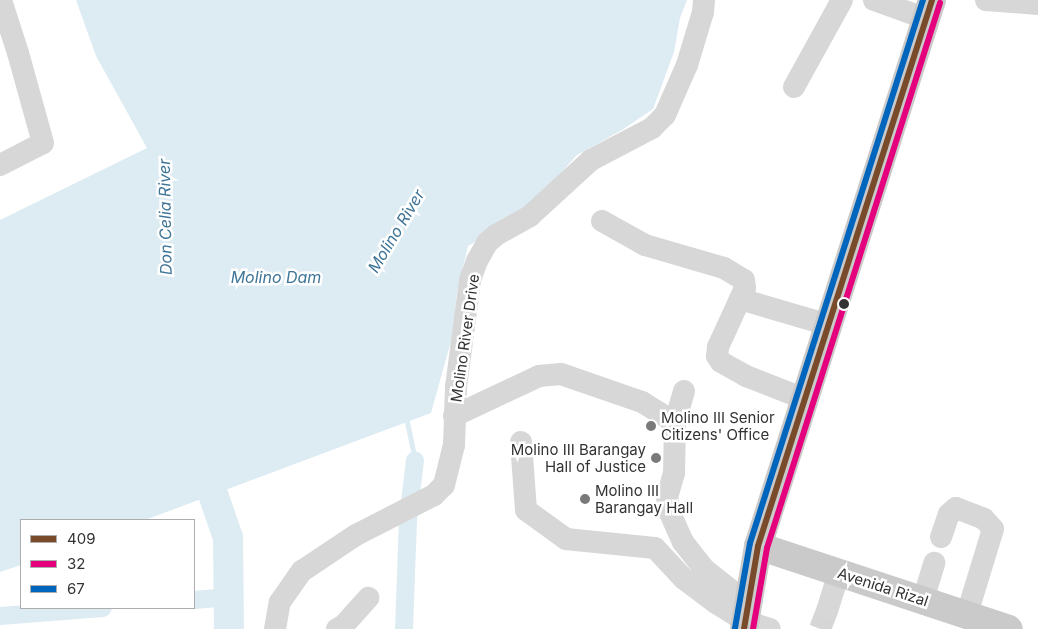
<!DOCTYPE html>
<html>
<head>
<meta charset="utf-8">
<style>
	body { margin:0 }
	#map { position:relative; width:1038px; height:629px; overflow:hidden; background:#fff; font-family:Inter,sans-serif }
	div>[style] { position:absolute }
	.water>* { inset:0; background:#ddebf3 }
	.stream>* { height:5px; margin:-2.5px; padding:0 2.5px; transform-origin:2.5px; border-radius:2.5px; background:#ddebf3 }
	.canal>* { height:18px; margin:-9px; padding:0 9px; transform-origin:9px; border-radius:9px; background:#ddebf3 }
	.river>* { height:30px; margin:-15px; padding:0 15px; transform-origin:15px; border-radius:15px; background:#ddebf3 }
	.minor-tunnel>* { height:22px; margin-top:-11px; transform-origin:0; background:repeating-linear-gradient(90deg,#d6d6d6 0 22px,transparent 0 33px) }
	.minor>* { height:22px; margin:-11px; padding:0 11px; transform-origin:11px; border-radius:11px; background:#d7d7d7 }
	.major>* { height:28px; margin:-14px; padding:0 14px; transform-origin:14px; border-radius:14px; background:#cacaca }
	.bus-1>* { height:6px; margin:-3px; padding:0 3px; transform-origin:3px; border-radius:3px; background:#7a4b2a }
	.bus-2>* { height:6px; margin:-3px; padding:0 3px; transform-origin:3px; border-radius:3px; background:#e5007d }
	.bus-3>* { height:6px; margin:-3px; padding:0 3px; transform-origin:3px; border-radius:3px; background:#0065bd }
	.dots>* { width:14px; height:14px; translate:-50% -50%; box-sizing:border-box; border:2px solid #fff; border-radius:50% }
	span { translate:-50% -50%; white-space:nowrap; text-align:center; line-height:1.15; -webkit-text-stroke:5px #fff; paint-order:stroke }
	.street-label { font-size:15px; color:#333 }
	.poi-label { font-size:15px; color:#333 }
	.left { translate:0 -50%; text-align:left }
	.right { translate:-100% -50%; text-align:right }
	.water-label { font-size:16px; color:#3f7597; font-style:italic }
	.legend { position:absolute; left:20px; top:519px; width:175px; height:90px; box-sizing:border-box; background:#fff; border:1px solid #adadad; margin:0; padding:6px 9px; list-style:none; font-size:15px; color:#333 }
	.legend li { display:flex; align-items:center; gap:10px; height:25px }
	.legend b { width:25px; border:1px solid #adadad }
</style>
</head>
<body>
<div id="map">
	<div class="water">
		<div style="clip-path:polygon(76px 0,687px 0,680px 18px,674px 52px,653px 109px,622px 130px,577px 155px,539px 197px,501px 227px,468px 246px,457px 292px,453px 334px,431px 413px,145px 520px,21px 520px,21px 565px,0 572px,0 220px,147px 148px,96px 56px)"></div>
	</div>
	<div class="stream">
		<div style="left:406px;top:417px;width:44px;rotate:78.2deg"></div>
	</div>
	<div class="canal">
		<div style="left:194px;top:600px;width:35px;rotate:-5deg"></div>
		<div style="left:0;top:616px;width:103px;rotate:-4.4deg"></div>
		<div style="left:404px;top:629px;width:110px;rotate:-87.9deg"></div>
		<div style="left:408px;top:519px;width:59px;rotate:-83.2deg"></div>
	</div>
	<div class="river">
		<div style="left:200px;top:456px;width:87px;rotate:71.1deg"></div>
		<div style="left:228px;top:538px;width:91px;rotate:89.4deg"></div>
	</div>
	<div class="minor-tunnel">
		<div style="left:820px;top:629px;width:22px;rotate:-69deg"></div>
	</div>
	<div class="minor">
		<div style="left:874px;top:0;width:56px;rotate:19.7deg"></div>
		<div style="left:986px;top:0;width:52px;rotate:4.4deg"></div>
		<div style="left:794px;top:87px;width:99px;rotate:-61.1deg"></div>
		<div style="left:0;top:165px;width:48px;rotate:-27.1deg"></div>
		<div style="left:43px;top:143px;width:93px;rotate:-105.5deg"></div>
		<div style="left:18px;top:53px;width:56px;rotate:-107.8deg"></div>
		<div style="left:602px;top:221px;width:49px;rotate:29.2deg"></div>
		<div style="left:645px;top:245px;width:82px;rotate:16.2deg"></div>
		<div style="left:724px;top:268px;width:23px;rotate:31deg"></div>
		<div style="left:744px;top:280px;width:8px;rotate:83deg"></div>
		<div style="left:745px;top:288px;width:65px;rotate:114.6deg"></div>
		<div style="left:718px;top:347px;width:9px;rotate:96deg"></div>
		<div style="left:717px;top:356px;width:7px;rotate:56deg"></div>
		<div style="left:721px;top:362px;width:29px;rotate:29deg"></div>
		<div style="left:746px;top:376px;width:63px;rotate:21.3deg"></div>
		<div style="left:740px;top:299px;width:93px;rotate:16.3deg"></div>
		<div style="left:684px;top:391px;width:33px;rotate:106deg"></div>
		<div style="left:675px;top:423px;width:50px;rotate:91.1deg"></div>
		<div style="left:674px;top:473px;width:25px;rotate:106deg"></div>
		<div style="left:667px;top:497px;width:16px;rotate:79deg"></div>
		<div style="left:670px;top:513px;width:32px;rotate:66deg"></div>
		<div style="left:683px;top:542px;width:33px;rotate:52deg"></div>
		<div style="left:703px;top:568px;width:56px;rotate:38.5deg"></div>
		<div style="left:454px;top:416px;width:94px;rotate:-25.2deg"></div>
		<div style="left:539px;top:376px;width:22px;rotate:-5deg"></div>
		<div style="left:561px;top:374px;width:86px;rotate:19.1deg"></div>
		<div style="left:642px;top:402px;width:39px;rotate:32deg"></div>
		<div style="left:521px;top:442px;width:68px;rotate:85.8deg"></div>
		<div style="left:526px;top:510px;width:49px;rotate:35.9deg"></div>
		<div style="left:566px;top:539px;width:89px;rotate:5.8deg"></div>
		<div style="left:655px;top:548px;width:42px;rotate:46.9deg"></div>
		<div style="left:684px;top:579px;width:40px;rotate:37deg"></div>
		<div style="left:716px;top:603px;width:34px;rotate:32deg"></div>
		<div style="left:745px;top:621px;width:26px;rotate:18deg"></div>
		<div style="left:941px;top:537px;width:24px;rotate:-71deg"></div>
		<div style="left:949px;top:514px;width:9px;rotate:-41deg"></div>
		<div style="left:956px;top:508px;width:30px;rotate:21deg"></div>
		<div style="left:984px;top:519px;width:13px;rotate:48deg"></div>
		<div style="left:993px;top:529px;width:89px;rotate:107deg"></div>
		<div style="left:923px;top:600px;width:39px;rotate:-73deg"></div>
		<div style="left:828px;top:608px;width:38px;rotate:-73deg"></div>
		<div style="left:275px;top:629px;width:27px;rotate:-80deg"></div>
		<div style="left:280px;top:602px;width:38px;rotate:-55deg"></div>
		<div style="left:302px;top:571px;width:65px;rotate:-33.7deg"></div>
		<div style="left:356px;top:535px;width:88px;rotate:-27.1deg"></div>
		<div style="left:434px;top:495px;width:14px;rotate:-45deg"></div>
		<div style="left:444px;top:485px;width:41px;rotate:-76deg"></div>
		<div style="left:454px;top:445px;width:58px;rotate:-88deg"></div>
		<div style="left:456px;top:387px;width:108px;rotate:-82.5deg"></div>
		<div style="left:470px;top:280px;width:20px;rotate:-70deg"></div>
		<div style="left:477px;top:261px;width:21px;rotate:-61deg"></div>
		<div style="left:487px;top:243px;width:12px;rotate:-42deg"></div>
		<div style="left:496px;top:235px;width:39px;rotate:-29deg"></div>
		<div style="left:530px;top:216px;width:83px;rotate:-42.6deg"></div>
		<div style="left:591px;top:160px;width:69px;rotate:-27.7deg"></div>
		<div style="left:652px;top:128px;width:18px;rotate:-45deg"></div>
		<div style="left:665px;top:115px;width:55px;rotate:-66.3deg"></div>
		<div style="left:687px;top:65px;width:55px;rotate:-73.2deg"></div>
		<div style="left:703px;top:12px;width:12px;rotate:-85deg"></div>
		<div style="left:337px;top:629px;width:7px;rotate:-27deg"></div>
		<div style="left:343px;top:626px;width:38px;rotate:-48deg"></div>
	</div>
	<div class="major">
		<div style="left:758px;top:546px;width:264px;rotate:18.3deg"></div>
		<div style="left:744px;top:629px;width:84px;rotate:-80.4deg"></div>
		<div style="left:758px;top:546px;width:573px;rotate:-72.32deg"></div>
	</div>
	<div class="bus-1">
		<div style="left:744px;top:629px;width:84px;rotate:-80.4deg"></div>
		<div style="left:758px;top:546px;width:573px;rotate:-72.32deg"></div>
	</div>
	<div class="bus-2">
		<div style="left:753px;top:629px;width:82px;rotate:-80.2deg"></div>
		<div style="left:767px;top:548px;width:572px;rotate:-72.39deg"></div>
	</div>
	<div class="bus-3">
		<div style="left:735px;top:628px;width:86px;rotate:-80deg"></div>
		<div style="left:750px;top:543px;width:570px;rotate:-72.33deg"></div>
	</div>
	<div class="dots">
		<div style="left:844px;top:304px;background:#333"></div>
		<div style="left:651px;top:426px;background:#7a7a7a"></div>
		<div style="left:656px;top:458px;background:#7a7a7a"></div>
		<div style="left:585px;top:499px;background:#7a7a7a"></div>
	</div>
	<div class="street-label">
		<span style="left:465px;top:338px;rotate:-82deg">Molino River Drive</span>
		<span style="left:883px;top:587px;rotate:18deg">Avenida Rizal</span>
	</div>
	<div class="poi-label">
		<span class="left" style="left:661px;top:426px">Molino III Senior<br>Citizens' Office</span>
		<span class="right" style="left:646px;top:458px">Molino III Barangay<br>Hall of Justice</span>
		<span class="left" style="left:595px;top:499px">Molino III<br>Barangay Hall</span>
	</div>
	<div class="water-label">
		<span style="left:165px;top:217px;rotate:-91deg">Don Celia River</span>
		<span style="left:396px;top:231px;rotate:-59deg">Molino River</span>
		<span style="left:276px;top:277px">Molino Dam</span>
	</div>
	<ul class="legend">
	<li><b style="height:6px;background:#7a4b2a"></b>409</li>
	<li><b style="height:6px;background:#e5007d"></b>32</li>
	<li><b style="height:6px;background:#0065bd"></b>67</li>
	</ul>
</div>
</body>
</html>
